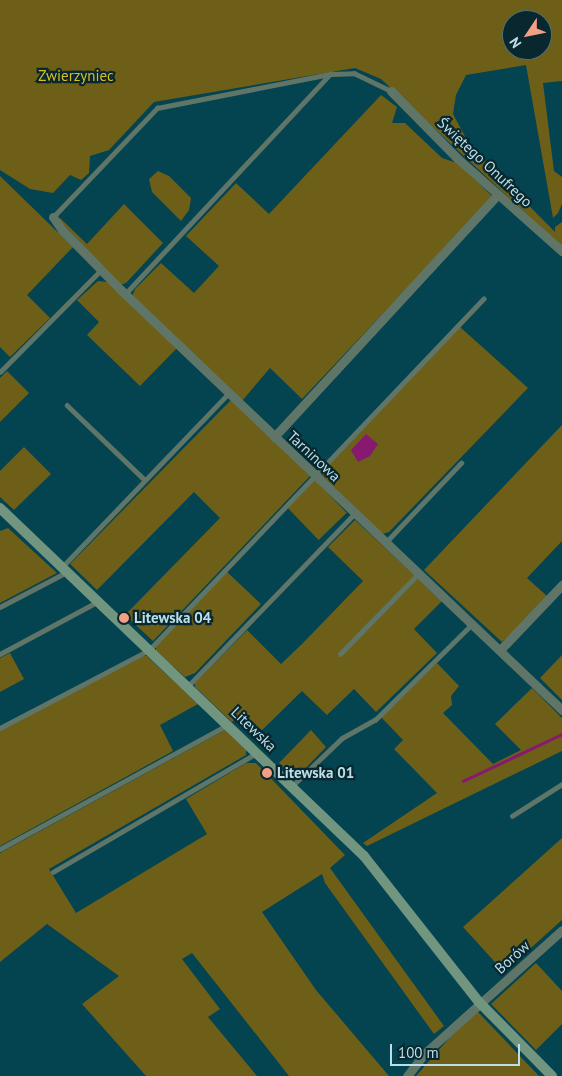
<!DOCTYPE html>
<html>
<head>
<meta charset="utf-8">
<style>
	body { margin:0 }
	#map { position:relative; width:562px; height:1076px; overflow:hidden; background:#044350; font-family:"PT Sans",sans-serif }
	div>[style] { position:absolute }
	.green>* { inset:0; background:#6d5f18; transform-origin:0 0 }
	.water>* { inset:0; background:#871971 }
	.stream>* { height:2.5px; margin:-1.25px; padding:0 1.25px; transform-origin:1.25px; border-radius:1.25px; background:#871971 }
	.lane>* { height:4.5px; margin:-2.25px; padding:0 2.25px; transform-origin:2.25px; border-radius:2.25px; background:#5f7567 }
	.street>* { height:9px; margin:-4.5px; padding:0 4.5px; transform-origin:4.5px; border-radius:4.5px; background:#5f7567 }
	.secondary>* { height:10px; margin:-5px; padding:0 5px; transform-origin:5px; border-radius:5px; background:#71957f }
	.dots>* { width:14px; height:14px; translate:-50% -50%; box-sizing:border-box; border:2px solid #08272e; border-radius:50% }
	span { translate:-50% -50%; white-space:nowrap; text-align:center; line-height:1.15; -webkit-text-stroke:4.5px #08272e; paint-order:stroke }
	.park-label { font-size:15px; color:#dbbf20 }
	.street-label { font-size:15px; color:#bcdee8 }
	.poi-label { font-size:15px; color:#bcdee8; font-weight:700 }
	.left { translate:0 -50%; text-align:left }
	.north { position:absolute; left:502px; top:10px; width:50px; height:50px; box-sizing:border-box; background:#08272e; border:1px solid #507078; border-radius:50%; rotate:236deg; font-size:14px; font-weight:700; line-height:20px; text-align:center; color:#bcdee8 }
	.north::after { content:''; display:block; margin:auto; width:18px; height:22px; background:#f39f85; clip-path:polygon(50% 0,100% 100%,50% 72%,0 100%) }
	.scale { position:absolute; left:390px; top:1044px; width:130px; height:22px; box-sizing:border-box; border:2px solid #bcdee8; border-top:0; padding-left:6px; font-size:15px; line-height:18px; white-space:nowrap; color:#bcdee8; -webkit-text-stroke:4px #08272e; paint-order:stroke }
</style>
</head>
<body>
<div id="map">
	<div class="green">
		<div style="clip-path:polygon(evenodd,0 0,562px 0,562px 81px,543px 83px,554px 171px,562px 177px,562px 204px,558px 213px,553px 218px,526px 65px,466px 75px,456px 95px,453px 114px,470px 146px,555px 232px,555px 227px,562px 222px,562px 247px,381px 79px,355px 68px,154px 102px,109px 150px,90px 156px,89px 173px,81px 180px,70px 175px,53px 193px,30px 189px,0 170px,0 0,512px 20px,542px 20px,542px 50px,512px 50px,512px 20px)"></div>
		<div style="clip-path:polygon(381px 95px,397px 107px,392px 123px,405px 123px,442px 158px,454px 162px,455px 160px,493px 197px,302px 399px,270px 368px,242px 401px,132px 297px,135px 289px,161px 263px,194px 293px,219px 266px,186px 236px,236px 183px,269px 214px)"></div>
		<div style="clip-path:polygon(158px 171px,169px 176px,191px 198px,189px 210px,181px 221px,152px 192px,149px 179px)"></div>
		<div style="clip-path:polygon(0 176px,73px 247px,27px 295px,50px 318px,10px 357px,0 347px)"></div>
		<div style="clip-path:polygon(124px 204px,163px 243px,126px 283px,120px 285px,60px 221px,60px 218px,87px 244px)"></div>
		<div style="clip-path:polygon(98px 281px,107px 282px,177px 348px,140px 386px,87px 335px,99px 322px,77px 300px)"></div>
		<div style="clip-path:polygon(460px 327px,528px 388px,389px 532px,382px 534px,320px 473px)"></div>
		<div style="clip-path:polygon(7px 371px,29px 393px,0 422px,0 378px)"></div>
		<div style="clip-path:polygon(231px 400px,311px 475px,153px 641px,125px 615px,220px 518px,194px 492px,97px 590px,70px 564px)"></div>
		<div style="clip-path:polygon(562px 425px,562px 541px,527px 578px,547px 596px,562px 580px,562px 587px,502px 642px,424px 570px)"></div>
		<div style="clip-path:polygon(24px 447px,51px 474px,14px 510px,0 497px,0 471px)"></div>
		<div style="left:314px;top:479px;width:47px;height:39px;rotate:46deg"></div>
		<div style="clip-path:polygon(355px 520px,442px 601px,414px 629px,437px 653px,376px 712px,354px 689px,327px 715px,302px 691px,254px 738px,234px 720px,232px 722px,195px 687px,195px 683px,247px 630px,281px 664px,302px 644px,363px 581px,328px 547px)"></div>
		<div style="clip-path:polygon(8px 528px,57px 573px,0 603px,0 531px)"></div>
		<div style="clip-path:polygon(226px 571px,261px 604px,195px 673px,185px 677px,156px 651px,156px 644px)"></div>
		<div style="clip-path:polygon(10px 653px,24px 679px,0 692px,0 658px)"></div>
		<div style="clip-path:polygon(562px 655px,562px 700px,540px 678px)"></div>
		<div style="clip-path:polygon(142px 656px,147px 656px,198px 704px,160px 725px,173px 751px,0 846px,0 731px)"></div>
		<div style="clip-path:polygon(437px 663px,459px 686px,451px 696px,452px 705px,443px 713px,493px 764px,521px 750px,495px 724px,532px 688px,562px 718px,562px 751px,367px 846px,363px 843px,437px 793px,394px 749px,403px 740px,381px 717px)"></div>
		<div style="clip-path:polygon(225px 730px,246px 750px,246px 755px,49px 869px,76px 913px,207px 834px,186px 799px,246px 763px,256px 763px,345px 855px,330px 868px,444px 1026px,434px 1034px,325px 883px,322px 874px,262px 912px,316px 990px,389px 1076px,289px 1076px,192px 953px,182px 959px,220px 1009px,208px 1017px,257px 1076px,146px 1076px,82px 1004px,119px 976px,47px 924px,0 962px,0 853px)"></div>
		<div style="clip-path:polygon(311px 730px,326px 747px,299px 775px,291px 775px,279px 763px)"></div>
		<div style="clip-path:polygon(562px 838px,562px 920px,504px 972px,463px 927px)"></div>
		<div style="clip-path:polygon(536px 963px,562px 991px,562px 1024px,536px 1050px,491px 1004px)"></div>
		<div style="clip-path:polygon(478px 1012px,539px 1076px,416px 1076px,451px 1036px)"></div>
	</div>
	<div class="water">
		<div style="clip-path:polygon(366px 434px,378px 444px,370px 456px,358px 462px,351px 450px)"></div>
	</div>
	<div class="stream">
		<div style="left:463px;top:781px;width:110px;rotate:-25.4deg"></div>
	</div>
	<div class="lane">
		<div style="left:53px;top:217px;width:151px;rotate:-46.3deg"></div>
		<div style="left:157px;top:108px;width:177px;rotate:-11.1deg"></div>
		<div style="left:331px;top:74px;width:23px;rotate:-2deg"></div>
		<div style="left:354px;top:73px;width:41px;rotate:25.9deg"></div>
		<div style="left:125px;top:294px;width:301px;rotate:-47deg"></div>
		<div style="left:0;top:372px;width:144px;rotate:-45.3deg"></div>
		<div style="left:67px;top:405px;width:108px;rotate:43.9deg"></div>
		<div style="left:386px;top:542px;width:109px;rotate:-46.5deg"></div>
		<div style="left:62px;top:567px;width:241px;rotate:-46.2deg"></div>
		<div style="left:0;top:607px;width:76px;rotate:-27.6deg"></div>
		<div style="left:0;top:654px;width:110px;rotate:-28.2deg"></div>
		<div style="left:340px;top:654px;width:113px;rotate:-45.7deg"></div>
		<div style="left:188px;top:686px;width:240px;rotate:-46deg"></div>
		<div style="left:0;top:728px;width:168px;rotate:-27.6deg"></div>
		<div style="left:149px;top:650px;width:485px;rotate:-46.4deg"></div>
		<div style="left:292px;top:786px;width:69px;rotate:-43.8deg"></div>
		<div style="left:342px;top:738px;width:38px;rotate:-29deg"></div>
		<div style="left:375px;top:720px;width:136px;rotate:-44.7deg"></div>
		<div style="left:512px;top:816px;width:59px;rotate:-32.6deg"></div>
		<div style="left:0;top:849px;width:259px;rotate:-28.6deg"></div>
		<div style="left:53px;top:872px;width:236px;rotate:-30.3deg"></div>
	</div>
	<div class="street">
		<div style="left:391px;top:91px;width:93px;rotate:45.4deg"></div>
		<div style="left:456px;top:157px;width:142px;rotate:41.6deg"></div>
		<div style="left:53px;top:217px;width:16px;rotate:55deg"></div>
		<div style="left:62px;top:230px;width:86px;rotate:45.5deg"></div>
		<div style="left:122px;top:291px;width:608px;rotate:43.6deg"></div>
		<div style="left:274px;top:437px;width:330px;rotate:-47.3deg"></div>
		<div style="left:500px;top:650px;width:90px;rotate:-46.4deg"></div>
		<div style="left:407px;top:1076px;width:29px;rotate:-52deg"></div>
		<div style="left:425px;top:1053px;width:184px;rotate:-41.9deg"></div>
	</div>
	<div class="secondary">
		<div style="left:0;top:508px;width:504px;rotate:43.71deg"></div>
		<div style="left:364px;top:856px;width:186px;rotate:51.8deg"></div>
		<div style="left:479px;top:1002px;width:104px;rotate:45.4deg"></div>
	</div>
	<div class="dots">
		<div style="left:124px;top:618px;background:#f39f85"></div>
		<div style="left:267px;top:773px;background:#f39f85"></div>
	</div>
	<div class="park-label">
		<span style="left:76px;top:76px">Zwierzyniec</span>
	</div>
	<div class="street-label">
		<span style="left:485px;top:162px;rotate:43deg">Świętego Onufrego</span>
		<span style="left:314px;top:456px;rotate:43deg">Tarninowa</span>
		<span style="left:254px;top:729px;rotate:44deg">Litewska</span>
		<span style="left:512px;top:957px;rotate:-42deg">Borów</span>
	</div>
	<div class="poi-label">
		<span class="left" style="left:134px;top:618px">Litewska 04</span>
		<span class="left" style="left:277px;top:773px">Litewska 01</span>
	</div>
	<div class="north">N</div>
	<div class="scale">100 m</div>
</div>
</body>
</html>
